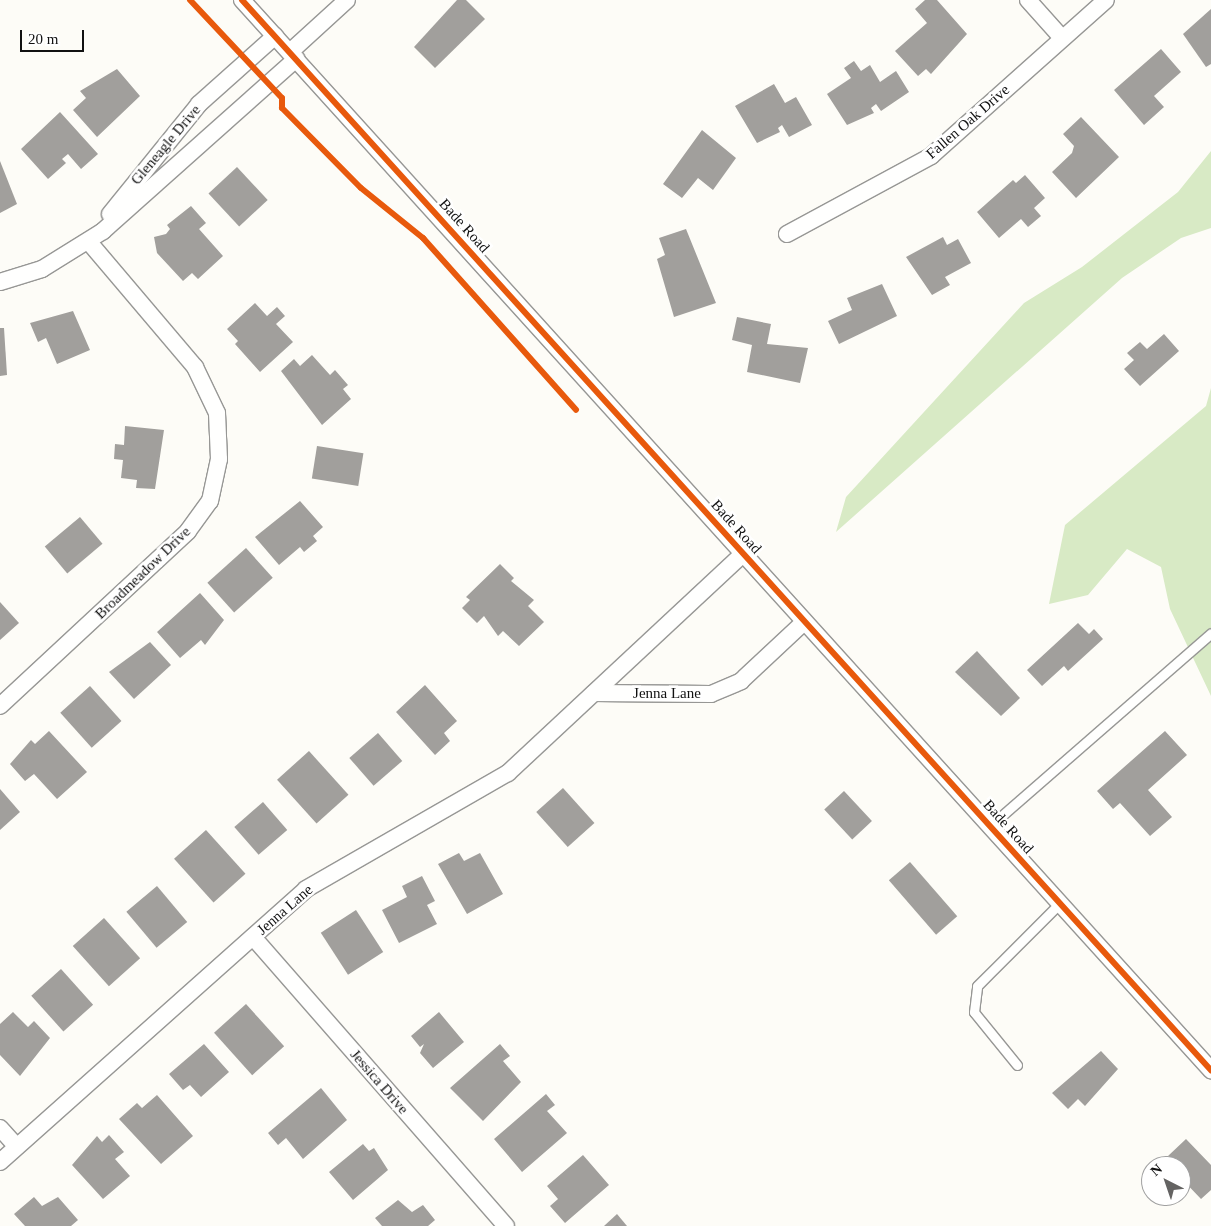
<!DOCTYPE html>
<html>
<head>
<meta charset="utf-8">
<style>
	body { margin:0 }
	#map { position:relative; width:1211px; height:1226px; overflow:hidden; background:#fdfcf7; font-family:"Times New Roman",serif }
	div>[style] { position:absolute }
	.forest>* { inset:0; background:#d8eac5 }
	.building>* { inset:0; background:#a19f9c; transform-origin:0 0 }
	.roads { filter:drop-shadow(1px 0 #979795) drop-shadow(-1px 0 #979795) drop-shadow(0 1px #979795) drop-shadow(0 -1px #979795) }
	.lane>* { height:9px; margin:-4.5px; padding:0 4.5px; transform-origin:4.5px; border-radius:4.5px; background:#fffffe }
	.street>* { height:16px; margin:-8px; padding:0 8px; transform-origin:8px; border-radius:8px; background:#fffffe }
	.cycleway>* { height:6px; margin:-3px; padding:0 3px; transform-origin:3px; border-radius:3px; background:#e8590c }
	span { translate:-50% -50%; white-space:nowrap; text-align:center; line-height:1.15; -webkit-text-stroke:5px #fff; paint-order:stroke }
	.street-label { font-size:15px; color:#111 }
	.north { position:absolute; left:1141px; top:1156px; width:50px; height:50px; box-sizing:border-box; background:#fff; border:1px solid #a0a0a0; border-radius:50%; rotate:319deg; font-size:14px; font-weight:700; line-height:20px; text-align:center; color:#111 }
	.north::after { content:''; display:block; margin:auto; width:18px; height:22px; background:#646362; clip-path:polygon(50% 0,100% 100%,50% 72%,0 100%) }
	.scale { position:absolute; left:20px; top:30px; width:64px; height:22px; box-sizing:border-box; border:2px solid #111; border-top:0; padding-left:6px; font-size:15px; line-height:18px; white-space:nowrap; color:#111; -webkit-text-stroke:4px #fff; paint-order:stroke }
</style>
</head>
<body>
<div id="map">
	<div class="forest">
		<div style="clip-path:polygon(1211px 151px,1211px 228px,1181px 238px,1122px 278px,836px 532px,846px 497px,1024px 303px,1082px 267px,1178px 192px)"></div>
		<div style="clip-path:polygon(1211px 388px,1211px 696px,1170px 609px,1161px 567px,1127px 549px,1088px 595px,1049px 604px,1065px 525px,1206px 406px)"></div>
	</div>
	<div class="building">
		<div style="clip-path:polygon(457px 0,466px 0,485px 19px,435px 68px,414px 47px)"></div>
		<div style="clip-path:polygon(925px 0,937px 0,967px 34px,931px 74px,926px 69px,918px 76px,895px 51px,927px 23px,915px 9px)"></div>
		<div style="clip-path:polygon(1211px 9px,1211px 64px,1206px 67px,1183px 34px)"></div>
		<div style="clip-path:polygon(1161px 49px,1181px 72px,1154px 96px,1164px 107px,1144px 125px,1114px 90px)"></div>
		<div style="clip-path:polygon(854px 61px,861px 71px,870px 65px,880px 82px,896px 71px,909px 92px,881px 111px,876px 104px,871px 108px,874px 113px,847px 125px,827px 94px,851px 78px,844px 68px)"></div>
		<div style="clip-path:polygon(117px 69px,140px 96px,97px 137px,73px 110px,86px 98px,80px 91px)"></div>
		<div style="clip-path:polygon(774px 84px,785px 103px,796px 97px,812px 125px,789px 137px,782px 125px,778px 128px,780px 132px,757px 143px,735px 106px)"></div>
		<div style="clip-path:polygon(60px 112px,98px 154px,81px 169px,68px 154px,62px 159px,66px 163px,48px 179px,21px 149px)"></div>
		<div style="clip-path:polygon(1081px 117px,1119px 157px,1076px 198px,1052px 172px,1072px 153px,1074px 146px,1063px 134px)"></div>
		<div style="clip-path:polygon(702px 130px,736px 158px,713px 190px,698px 178px,682px 198px,663px 184px)"></div>
		<div style="clip-path:polygon(0 161px,17px 204px,0 213px)"></div>
		<div style="left:237px;top:167px;width:45px;height:39px;rotate:47deg"></div>
		<div style="clip-path:polygon(1025px 175px,1045px 198px,1034px 208px,1041px 216px,1028px 227px,1021px 219px,999px 238px,977px 212px,1013px 180px,1016px 183px)"></div>
		<div style="clip-path:polygon(191px 206px,206px 223px,199px 229px,223px 256px,198px 279px,192px 273px,183px 281px,157px 253px,154px 237px,166px 234px,170px 229px,167px 225px)"></div>
		<div style="clip-path:polygon(686px 229px,716px 303px,674px 317px,657px 259px,665px 255px,659px 238px)"></div>
		<div style="clip-path:polygon(943px 237px,947px 245px,958px 239px,971px 263px,945px 277px,950px 285px,932px 295px,906px 257px)"></div>
		<div style="clip-path:polygon(882px 284px,897px 316px,839px 344px,828px 321px,852px 310px,847px 298px)"></div>
		<div style="clip-path:polygon(255px 303px,267px 316px,277px 307px,285px 316px,276px 324px,293px 342px,260px 372px,235px 344px,238px 341px,227px 329px)"></div>
		<div style="clip-path:polygon(73px 311px,90px 350px,57px 364px,46px 338px,38px 342px,30px 323px)"></div>
		<div style="clip-path:polygon(737px 317px,771px 324px,767px 344px,808px 348px,800px 383px,747px 372px,752px 345px,732px 340px)"></div>
		<div style="clip-path:polygon(0 328px,4px 328px,7px 375px,0 376px)"></div>
		<div style="clip-path:polygon(1164px 334px,1179px 351px,1140px 386px,1124px 369px,1134px 360px,1127px 353px,1140px 342px,1147px 349px)"></div>
		<div style="clip-path:polygon(312px 355px,330px 375px,335px 370px,348px 385px,343px 389px,351px 399px,322px 425px,281px 371px,294px 359px,300px 366px)"></div>
		<div style="clip-path:polygon(125px 426px,164px 430px,155px 489px,136px 488px,137px 480px,121px 478px,123px 460px,114px 459px,115px 444px,124px 445px)"></div>
		<div style="left:317px;top:446px;width:47px;height:33px;rotate:9deg"></div>
		<div style="clip-path:polygon(300px 501px,323px 527px,313px 536px,317px 541px,304px 552px,300px 547px,279px 565px,255px 537px)"></div>
		<div style="left:80px;top:517px;width:35px;height:46px;rotate:50deg"></div>
		<div style="left:246px;top:548px;width:40px;height:52px;rotate:48deg"></div>
		<div style="clip-path:polygon(500px 564px,514px 578px,511px 581px,534px 600px,528px 606px,544px 622px,519px 646px,503px 631px,498px 636px,484px 616px,477px 623px,462px 608px,470px 600px,466px 597px)"></div>
		<div style="clip-path:polygon(200px 593px,224px 620px,205px 645px,201px 640px,180px 658px,157px 632px)"></div>
		<div style="clip-path:polygon(0 602px,19px 623px,0 640px)"></div>
		<div style="clip-path:polygon(1078px 623px,1089px 634px,1094px 629px,1103px 639px,1068px 671px,1064px 666px,1042px 686px,1027px 670px)"></div>
		<div style="clip-path:polygon(150px 642px,171px 665px,134px 699px,109px 672px)"></div>
		<div style="clip-path:polygon(977px 651px,1020px 698px,1001px 716px,955px 672px)"></div>
		<div style="clip-path:polygon(425px 685px,457px 721px,444px 733px,450px 741px,435px 755px,396px 712px)"></div>
		<div style="left:90px;top:686px;width:47px;height:40px;rotate:48deg"></div>
		<div style="clip-path:polygon(49px 731px,87px 772px,57px 799px,34px 774px,25px 781px,10px 764px,31px 740px,35px 744px)"></div>
		<div style="clip-path:polygon(1165px 731px,1187px 755px,1148px 790px,1172px 817px,1150px 836px,1120px 803px,1113px 809px,1097px 791px)"></div>
		<div style="left:378px;top:733px;width:37px;height:38px;rotate:49deg"></div>
		<div style="left:309px;top:751px;width:59px;height:43px;rotate:48deg"></div>
		<div style="left:563px;top:788px;width:47px;height:36px;rotate:48deg"></div>
		<div style="clip-path:polygon(0 789px,20px 812px,0 830px)"></div>
		<div style="left:844px;top:791px;width:41px;height:27px;rotate:47deg"></div>
		<div style="left:263px;top:802px;width:37px;height:38px;rotate:49deg"></div>
		<div style="left:206px;top:830px;width:59px;height:43px;rotate:48deg"></div>
		<div style="clip-path:polygon(459px 853px,464px 861px,480px 853px,503px 894px,467px 914px,438px 864px)"></div>
		<div style="left:910px;top:862px;width:72px;height:28px;rotate:49deg"></div>
		<div style="clip-path:polygon(422px 876px,435px 901px,427px 905px,437px 924px,399px 943px,382px 910px,407px 897px,402px 886px)"></div>
		<div style="left:157px;top:886px;width:47px;height:40px;rotate:50deg"></div>
		<div style="left:356px;top:910px;width:50px;height:42px;rotate:57deg"></div>
		<div style="left:104px;top:918px;width:54px;height:42px;rotate:48deg"></div>
		<div style="left:61px;top:969px;width:48px;height:40px;rotate:48deg"></div>
		<div style="left:246px;top:1004px;width:57px;height:43px;rotate:48deg"></div>
		<div style="clip-path:polygon(13px 1012px,28px 1027px,34px 1021px,50px 1038px,20px 1076px,0 1055px,0 1024px)"></div>
		<div style="clip-path:polygon(439px 1012px,464px 1042px,433px 1068px,420px 1053px,424px 1044px,420px 1047px,411px 1036px)"></div>
		<div style="clip-path:polygon(204px 1044px,229px 1072px,201px 1097px,190px 1085px,183px 1090px,169px 1074px)"></div>
		<div style="clip-path:polygon(500px 1044px,510px 1056px,503px 1061px,521px 1082px,483px 1121px,450px 1088px)"></div>
		<div style="clip-path:polygon(1101px 1051px,1118px 1069px,1085px 1106px,1078px 1099px,1068px 1109px,1052px 1093px)"></div>
		<div style="clip-path:polygon(321px 1088px,347px 1120px,303px 1159px,286px 1138px,278px 1145px,268px 1133px)"></div>
		<div style="clip-path:polygon(546px 1094px,555px 1105px,547px 1111px,567px 1133px,522px 1172px,494px 1139px)"></div>
		<div style="clip-path:polygon(157px 1095px,193px 1136px,161px 1164px,119px 1119px,137px 1103px,142px 1108px)"></div>
		<div style="clip-path:polygon(109px 1135px,124px 1152px,115px 1159px,130px 1176px,103px 1199px,72px 1165px,97px 1136px,102px 1142px)"></div>
		<div style="clip-path:polygon(1186px 1139px,1211px 1165px,1211px 1190px,1201px 1199px,1181px 1178px,1181px 1166px,1168px 1156px)"></div>
		<div style="clip-path:polygon(363px 1144px,369px 1151px,374px 1148px,388px 1170px,353px 1200px,329px 1172px)"></div>
		<div style="clip-path:polygon(583px 1155px,609px 1185px,565px 1223px,550px 1206px,558px 1199px,547px 1186px)"></div>
		<div style="clip-path:polygon(34px 1197px,42px 1206px,58px 1197px,78px 1220px,71px 1226px,25px 1226px,14px 1214px)"></div>
		<div style="clip-path:polygon(398px 1200px,412px 1212px,423px 1205px,435px 1220px,428px 1226px,382px 1226px,375px 1218px)"></div>
		<div style="clip-path:polygon(617px 1214px,627px 1226px,604px 1226px)"></div>
	</div>
	<div class="roads">
		<div class="lane">
			<div style="left:990px;top:826px;width:293px;rotate:-41.1deg"></div>
			<div style="left:1017px;top:1065px;width:68px;rotate:-129.1deg"></div>
			<div style="left:974px;top:1012px;width:26px;rotate:-83deg"></div>
			<div style="left:977px;top:986px;width:117px;rotate:-45deg"></div>
		</div>
		<div class="street">
			<div style="left:242px;top:0;width:1444px;rotate:47.84deg"></div>
			<div style="left:1028px;top:0;width:51px;rotate:48.2deg"></div>
			<div style="left:290px;top:52px;width:77px;rotate:-42.4deg"></div>
			<div style="left:110px;top:214px;width:141px;rotate:-51deg"></div>
			<div style="left:199px;top:104px;width:102px;rotate:-41.8deg"></div>
			<div style="left:787px;top:234px;width:164px;rotate:-28.4deg"></div>
			<div style="left:931px;top:156px;width:234px;rotate:-41.7deg"></div>
			<div style="left:0;top:282px;width:44px;rotate:-17.2deg"></div>
			<div style="left:42px;top:269px;width:72px;rotate:-31.9deg"></div>
			<div style="left:103px;top:231px;width:259px;rotate:-41.7deg"></div>
			<div style="left:594px;top:693px;width:117px;rotate:0.5deg"></div>
			<div style="left:711px;top:694px;width:33px;rotate:-23deg"></div>
			<div style="left:741px;top:681px;width:86px;rotate:-43.1deg"></div>
			<div style="left:0;top:706px;width:257px;rotate:-42.9deg"></div>
			<div style="left:188px;top:531px;width:37px;rotate:-54deg"></div>
			<div style="left:210px;top:501px;width:43px;rotate:-77.9deg"></div>
			<div style="left:219px;top:459px;width:46px;rotate:-92.5deg"></div>
			<div style="left:217px;top:413px;width:51px;rotate:-115.6deg"></div>
			<div style="left:195px;top:367px;width:165px;rotate:-130.3deg"></div>
			<div style="left:253px;top:937px;width:384px;rotate:48.8deg"></div>
			<div style="left:0;top:1128px;width:25px;rotate:48deg"></div>
			<div style="left:0;top:1162px;width:410px;rotate:-41.7deg"></div>
			<div style="left:306px;top:889px;width:233px;rotate:-29.9deg"></div>
			<div style="left:508px;top:773px;width:321px;rotate:-43deg"></div>
		</div>
	</div>
	<div class="cycleway">
		<div style="left:190px;top:0;width:134px;rotate:46.8deg"></div>
		<div style="left:282px;top:98px;width:10px;rotate:90deg"></div>
		<div style="left:282px;top:108px;width:112px;rotate:45.4deg"></div>
		<div style="left:361px;top:188px;width:80px;rotate:38.9deg"></div>
		<div style="left:423px;top:238px;width:230px;rotate:48.3deg"></div>
		<div style="left:242px;top:0;width:1444px;rotate:47.84deg"></div>
	</div>
	<div class="street-label">
		<span style="left:968px;top:122px;rotate:-41deg">Fallen Oak Drive</span>
		<span style="left:166px;top:145px;rotate:-50deg">Gleneagle Drive</span>
		<span style="left:464px;top:226px;rotate:48deg">Bade Road</span>
		<span style="left:736px;top:527px;rotate:48deg">Bade Road</span>
		<span style="left:143px;top:573px;rotate:-44deg">Broadmeadow Drive</span>
		<span style="left:667px;top:694px">Jenna Lane</span>
		<span style="left:1008px;top:827px;rotate:48deg">Bade Road</span>
		<span style="left:285px;top:910px;rotate:-41deg">Jenna Lane</span>
		<span style="left:379px;top:1082px;rotate:49deg">Jessica Drive</span>
	</div>
	<div class="north">N</div>
	<div class="scale">20 m</div>
</div>
</body>
</html>
